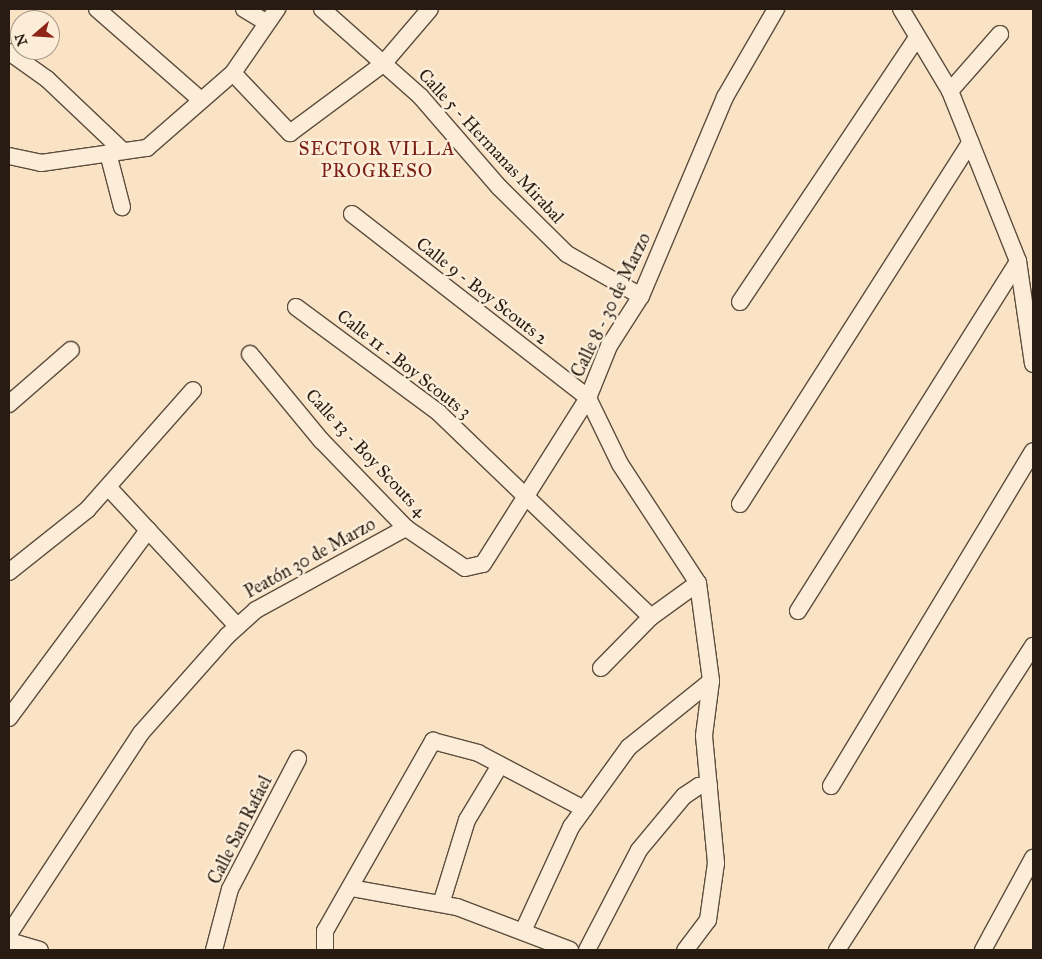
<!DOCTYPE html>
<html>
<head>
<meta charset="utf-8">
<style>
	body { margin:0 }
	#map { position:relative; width:1042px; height:959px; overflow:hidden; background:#fae3c4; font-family:"IM FELL Great Primer",serif }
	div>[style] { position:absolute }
	.roads { filter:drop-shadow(1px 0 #5c4e3e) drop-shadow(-1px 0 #5c4e3e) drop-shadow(0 1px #5c4e3e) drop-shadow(0 -1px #5c4e3e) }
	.street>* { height:16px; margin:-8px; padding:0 8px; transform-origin:8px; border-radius:8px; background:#fcedd9 }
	span { translate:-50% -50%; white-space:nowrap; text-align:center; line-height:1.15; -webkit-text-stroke:5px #fcedd9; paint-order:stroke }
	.street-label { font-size:18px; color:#281c12 }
	.neighbourhood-label { font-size:19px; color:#7a1f14; letter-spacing:1px }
	.frame { position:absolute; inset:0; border:10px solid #281c12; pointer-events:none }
	.north { position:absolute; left:10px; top:10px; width:50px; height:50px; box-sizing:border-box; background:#fcedd9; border:1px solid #a79989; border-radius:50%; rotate:251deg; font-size:14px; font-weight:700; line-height:20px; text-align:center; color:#281c12 }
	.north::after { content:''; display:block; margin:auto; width:18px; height:22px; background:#8f2418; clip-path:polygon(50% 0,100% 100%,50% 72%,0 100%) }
</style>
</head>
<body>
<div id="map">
	<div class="roads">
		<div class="street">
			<div style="left:97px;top:9px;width:138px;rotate:41.2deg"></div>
			<div style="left:244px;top:9px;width:26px;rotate:31deg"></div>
			<div style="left:322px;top:9px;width:132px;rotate:41.6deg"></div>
			<div style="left:421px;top:97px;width:119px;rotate:49.1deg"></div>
			<div style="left:499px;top:187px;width:95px;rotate:44.6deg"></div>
			<div style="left:567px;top:254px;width:85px;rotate:29.6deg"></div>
			<div style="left:901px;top:9px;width:96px;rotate:59.1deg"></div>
			<div style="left:950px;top:91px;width:183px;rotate:68.2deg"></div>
			<div style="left:1018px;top:261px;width:104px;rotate:81.7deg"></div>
			<div style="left:9px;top:52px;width:47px;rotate:35.4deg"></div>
			<div style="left:47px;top:79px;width:105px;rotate:43.5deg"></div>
			<div style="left:233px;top:73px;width:83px;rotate:46.5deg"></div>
			<div style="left:290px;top:133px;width:116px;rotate:-36.6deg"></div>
			<div style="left:383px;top:64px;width:72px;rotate:-49.5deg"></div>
			<div style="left:950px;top:91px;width:76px;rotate:-48.7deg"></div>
			<div style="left:108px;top:153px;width:56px;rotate:75.5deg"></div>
			<div style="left:9px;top:156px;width:33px;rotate:12deg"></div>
			<div style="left:41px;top:163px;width:107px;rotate:-8.1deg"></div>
			<div style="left:147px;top:148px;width:114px;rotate:-41.1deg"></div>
			<div style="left:233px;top:73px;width:78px;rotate:-55.5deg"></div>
			<div style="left:352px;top:214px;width:299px;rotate:37.9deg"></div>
			<div style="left:588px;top:398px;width:73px;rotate:64.1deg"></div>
			<div style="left:620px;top:464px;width:142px;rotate:56.8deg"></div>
			<div style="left:698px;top:583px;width:99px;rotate:82.4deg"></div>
			<div style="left:711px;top:681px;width:55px;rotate:97.3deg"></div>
			<div style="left:704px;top:736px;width:128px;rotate:84.6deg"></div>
			<div style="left:716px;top:863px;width:58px;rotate:98deg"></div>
			<div style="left:708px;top:920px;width:38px;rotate:127deg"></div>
			<div style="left:740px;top:302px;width:316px;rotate:-56.2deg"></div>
			<div style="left:296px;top:307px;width:178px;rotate:36.5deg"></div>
			<div style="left:439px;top:413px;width:294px;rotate:43.9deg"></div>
			<div style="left:250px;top:354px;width:112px;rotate:50.5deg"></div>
			<div style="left:321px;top:440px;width:122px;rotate:46deg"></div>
			<div style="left:406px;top:528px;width:71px;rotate:34.1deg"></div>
			<div style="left:465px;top:568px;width:18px;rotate:-13deg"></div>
			<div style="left:483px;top:564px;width:196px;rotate:-57.7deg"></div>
			<div style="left:588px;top:398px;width:56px;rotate:-68deg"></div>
			<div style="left:609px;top:346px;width:59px;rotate:-57.4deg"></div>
			<div style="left:641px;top:296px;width:216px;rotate:-67.1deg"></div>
			<div style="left:725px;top:97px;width:102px;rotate:-59.9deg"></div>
			<div style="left:9px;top:404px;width:82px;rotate:-41.1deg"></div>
			<div style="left:108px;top:487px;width:190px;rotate:47.1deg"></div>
			<div style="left:740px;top:504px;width:429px;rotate:-57.5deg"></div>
			<div style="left:9px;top:572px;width:100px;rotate:-38.5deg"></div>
			<div style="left:87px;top:510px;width:160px;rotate:-48.5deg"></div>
			<div style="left:798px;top:611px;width:413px;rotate:-57.8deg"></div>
			<div style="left:601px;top:668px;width:71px;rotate:-45.6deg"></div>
			<div style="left:651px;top:617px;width:58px;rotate:-35.9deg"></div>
			<div style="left:9px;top:718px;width:234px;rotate:-53.5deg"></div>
			<div style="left:831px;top:786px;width:391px;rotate:-58.9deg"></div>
			<div style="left:351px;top:888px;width:108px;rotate:10.2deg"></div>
			<div style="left:457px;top:907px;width:121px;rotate:20.8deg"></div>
			<div style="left:441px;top:904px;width:88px;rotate:-72.8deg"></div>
			<div style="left:467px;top:820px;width:62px;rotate:-58.9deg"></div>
			<div style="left:523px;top:931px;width:115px;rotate:-65.2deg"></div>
			<div style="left:571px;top:827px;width:99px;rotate:-54.1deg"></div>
			<div style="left:629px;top:747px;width:105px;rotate:-38.8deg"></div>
			<div style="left:9px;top:934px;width:240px;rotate:-56.7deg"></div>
			<div style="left:141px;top:733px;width:130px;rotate:-48.4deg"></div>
			<div style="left:227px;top:636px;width:39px;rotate:-42deg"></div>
			<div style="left:256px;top:610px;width:171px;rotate:-28.7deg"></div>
			<div style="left:9px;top:941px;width:32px;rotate:16deg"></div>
			<div style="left:214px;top:950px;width:63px;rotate:-75.3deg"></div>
			<div style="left:230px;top:889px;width:147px;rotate:-62.4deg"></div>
			<div style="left:325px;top:950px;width:19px;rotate:-90deg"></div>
			<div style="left:325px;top:931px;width:219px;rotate:-60.4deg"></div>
			<div style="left:433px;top:741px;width:47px;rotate:14.9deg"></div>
			<div style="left:478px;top:753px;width:120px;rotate:27.8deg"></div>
			<div style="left:587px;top:950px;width:113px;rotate:-62.5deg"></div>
			<div style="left:639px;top:850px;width:70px;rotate:-50.2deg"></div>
			<div style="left:684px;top:796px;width:18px;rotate:-34deg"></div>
			<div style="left:699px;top:786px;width:10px;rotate:-6deg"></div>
			<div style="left:837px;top:950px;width:362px;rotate:-57.2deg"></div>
			<div style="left:983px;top:950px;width:105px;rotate:-61.5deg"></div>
		</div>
	</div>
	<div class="street-label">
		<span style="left:491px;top:146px;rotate:47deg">Calle 5 - Hermanas Mirabal</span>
		<span style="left:482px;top:291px;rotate:38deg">Calle 9 - Boy Scouts 2</span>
		<span style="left:611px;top:305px;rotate:-64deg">Calle 8 - 30 de Marzo</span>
		<span style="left:404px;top:364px;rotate:38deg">Calle 11 - Boy Scouts 3</span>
		<span style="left:366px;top:453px;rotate:47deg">Calle 13 - Boy Scouts 4</span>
		<span style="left:310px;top:558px;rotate:-29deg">Peatón 30 de Marzo</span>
		<span style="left:240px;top:830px;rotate:-63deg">Calle San Rafael</span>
	</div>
	<div class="neighbourhood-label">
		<span style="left:377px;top:160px">SECTOR VILLA<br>PROGRESO</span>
	</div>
	<div class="frame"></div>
	<div class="north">N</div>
</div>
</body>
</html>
